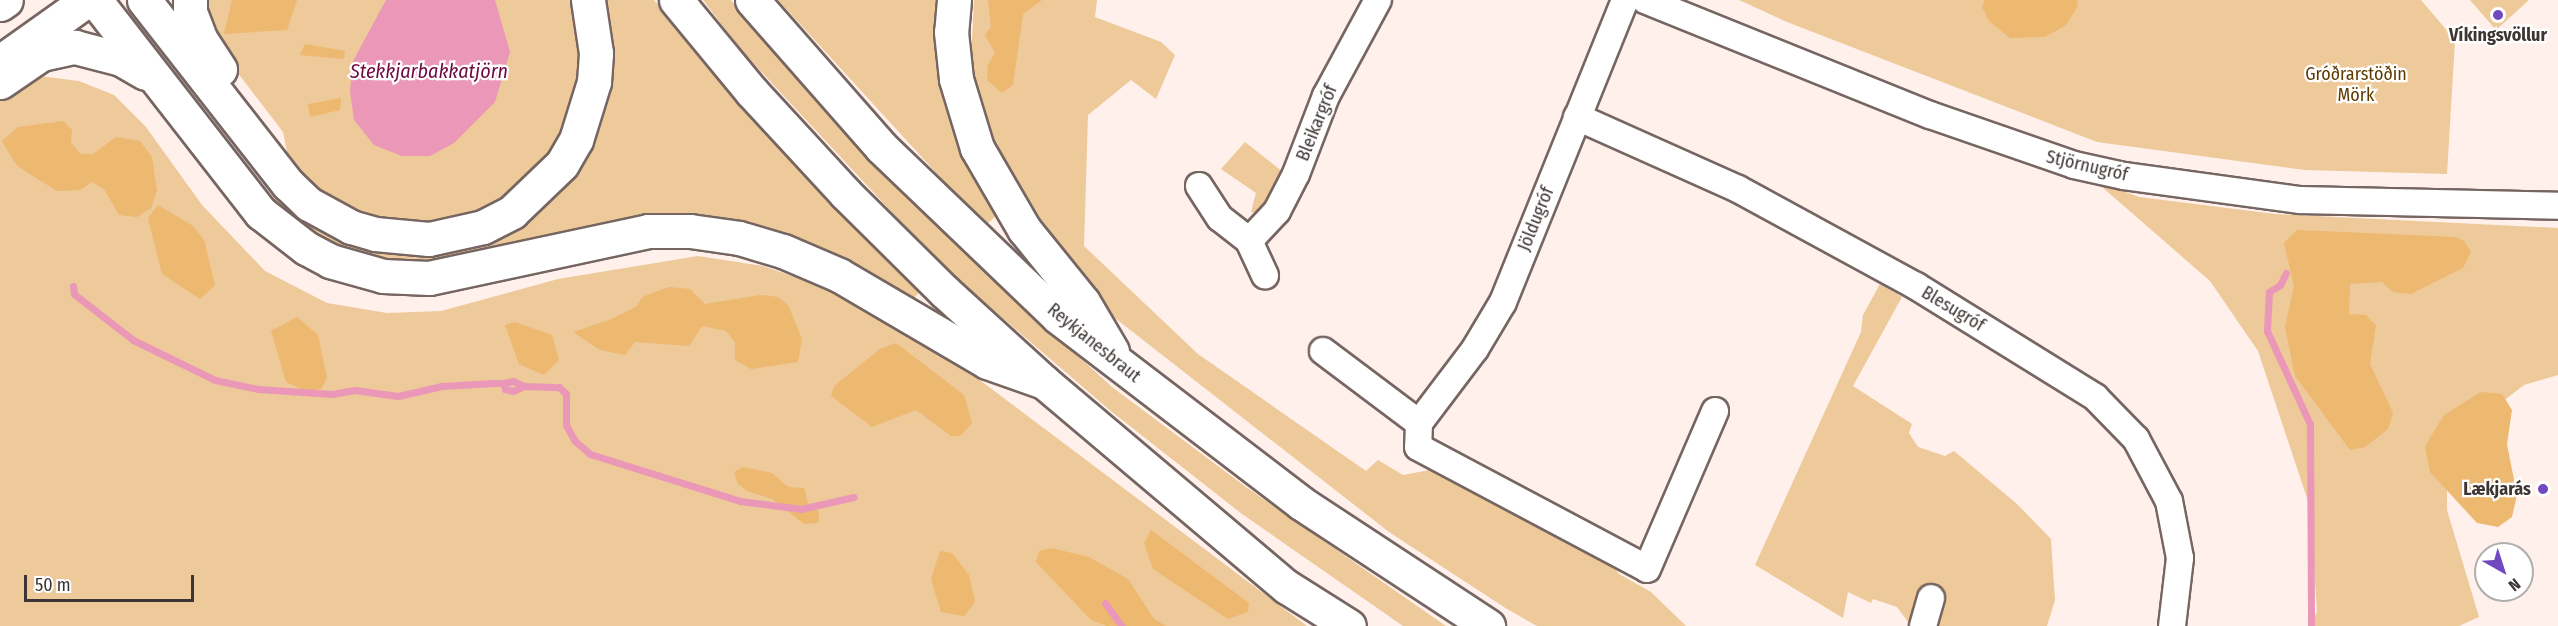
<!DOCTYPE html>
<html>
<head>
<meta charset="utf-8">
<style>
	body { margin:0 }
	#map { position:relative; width:2558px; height:626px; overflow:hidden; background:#fff0ec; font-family:"Fira Sans Condensed",sans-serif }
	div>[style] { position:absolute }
	.green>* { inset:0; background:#eec999 }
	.forest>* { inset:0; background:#edb86f }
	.water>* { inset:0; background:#eb97b8 }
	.stream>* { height:7px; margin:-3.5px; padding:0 3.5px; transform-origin:3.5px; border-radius:3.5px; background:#eb97b8 }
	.roads { filter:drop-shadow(2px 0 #766662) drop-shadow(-2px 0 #766662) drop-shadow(0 2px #766662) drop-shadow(0 -2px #766662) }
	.street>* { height:26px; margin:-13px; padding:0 13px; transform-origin:13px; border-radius:13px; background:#fff }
	.secondary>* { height:33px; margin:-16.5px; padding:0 16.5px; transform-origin:16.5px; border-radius:16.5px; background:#fff }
	.highway>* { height:33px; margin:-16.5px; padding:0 16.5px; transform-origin:16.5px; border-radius:16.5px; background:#fff }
	.dots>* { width:16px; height:16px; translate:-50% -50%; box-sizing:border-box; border:3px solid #fff; border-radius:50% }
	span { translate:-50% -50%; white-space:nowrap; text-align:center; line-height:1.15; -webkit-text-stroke:4.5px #fff; paint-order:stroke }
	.poi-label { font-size:18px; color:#3c3533; font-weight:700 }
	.right { translate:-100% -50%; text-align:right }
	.park-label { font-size:18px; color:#5e3c00 }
	.street-label { font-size:18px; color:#3c3533 }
	.water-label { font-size:20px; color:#6f0941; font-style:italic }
	.north { position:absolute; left:2474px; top:542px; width:60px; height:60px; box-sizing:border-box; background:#fff; border:2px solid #b1aead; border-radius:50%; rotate:141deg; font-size:16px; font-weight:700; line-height:24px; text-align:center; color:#3c3533 }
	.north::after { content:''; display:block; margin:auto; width:21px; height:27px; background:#7148c0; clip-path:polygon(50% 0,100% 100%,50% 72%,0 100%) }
	.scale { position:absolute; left:24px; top:575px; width:170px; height:27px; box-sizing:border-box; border:3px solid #3c3533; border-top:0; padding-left:8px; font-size:18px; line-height:21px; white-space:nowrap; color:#3c3533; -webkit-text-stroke:4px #fff; paint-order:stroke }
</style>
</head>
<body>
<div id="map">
	<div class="green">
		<div style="clip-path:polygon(202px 0,386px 0,377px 19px,495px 0,575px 0,585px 44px,581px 95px,558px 151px,525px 188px,441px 231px,348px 214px,289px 161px,283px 132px,221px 51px)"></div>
		<div style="clip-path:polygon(595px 0,654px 0,768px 134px,919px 292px,911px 303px,835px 258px,776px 230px,694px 217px,538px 238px,471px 258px,417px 268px,359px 258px,312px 237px,272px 205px,275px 196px,313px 220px,430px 247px,568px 172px)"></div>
		<div style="clip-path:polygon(703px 0,731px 0,847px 134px,964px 252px,1112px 387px,1246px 487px,1446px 626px,1403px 626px,1242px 514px,1112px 412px,941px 265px,741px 50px)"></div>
		<div style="clip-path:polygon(778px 0,940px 0,940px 83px,952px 129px,997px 215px,988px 223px,951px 189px)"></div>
		<div style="clip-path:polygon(974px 0,1097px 0,1095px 17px,1161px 42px,1175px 55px,1156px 99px,1131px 80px,1088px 115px,1084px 246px,1198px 354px,1366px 471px,1378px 460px,1403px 475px,1435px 469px,1612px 564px,1619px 574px,1651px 592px,1686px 626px,1537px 626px,1507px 609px,1389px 532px,1097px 304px,1024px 210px,984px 124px,971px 61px)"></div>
		<div style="clip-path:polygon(1739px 0,2421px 0,2455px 40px,2447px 174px,2305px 170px,2097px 142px,1787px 22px)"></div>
		<div style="clip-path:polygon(2470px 0,2529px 0,2496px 30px)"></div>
		<div style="clip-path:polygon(39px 76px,79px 81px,114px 95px,146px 127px,202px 205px,265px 271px,327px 303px,387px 313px,441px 311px,558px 279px,698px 256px,763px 266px,841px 293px,895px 320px,969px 372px,1307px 626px,0 626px,0 99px)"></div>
		<div style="clip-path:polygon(1245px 142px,1283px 172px,1262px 214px,1251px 212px,1256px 193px,1221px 169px)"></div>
		<div style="clip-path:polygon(2094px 180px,2139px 197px,2275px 214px,2558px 228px,2558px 375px,2524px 385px,2484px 416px,2447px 482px,2447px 510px,2479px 617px,2459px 626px,2312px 626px,2317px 611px,2310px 507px,2258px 351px,2210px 281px)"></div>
		<div style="clip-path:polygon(1880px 284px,1902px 297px,1853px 386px,1912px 424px,1909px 433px,1918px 447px,1945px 456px,1954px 451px,2017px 504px,2051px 539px,2055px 600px,2047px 626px,1911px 626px,1897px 607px,1873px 599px,1871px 603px,1848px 592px,1843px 618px,1755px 565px,1861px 332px,1863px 315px)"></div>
	</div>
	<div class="forest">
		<div style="clip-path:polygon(232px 0,297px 0,287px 30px,224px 34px)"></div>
		<div style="clip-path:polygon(988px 0,1042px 0,1023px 14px,1013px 85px,1002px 93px,987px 80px,988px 65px,995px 53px,985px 35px,991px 27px)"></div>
		<div style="clip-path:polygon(1985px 0,2077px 0,2078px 6px,2066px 25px,2045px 37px,2010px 38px,1989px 21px,1982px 7px)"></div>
		<div style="clip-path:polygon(305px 44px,345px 51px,344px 59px,300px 55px)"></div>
		<div style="clip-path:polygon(341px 98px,340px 110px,310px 117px,308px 104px)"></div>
		<div style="clip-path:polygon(63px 121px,72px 130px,71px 143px,81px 154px,93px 154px,116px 137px,140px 141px,152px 157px,157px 191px,151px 208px,137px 217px,119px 215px,104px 189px,92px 182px,80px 190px,57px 191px,17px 166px,2px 141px,18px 127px)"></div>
		<div style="clip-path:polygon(158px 205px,193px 226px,204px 240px,215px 285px,200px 299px,162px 274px,148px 218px)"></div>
		<div style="clip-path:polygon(2297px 230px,2455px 237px,2464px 241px,2471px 252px,2463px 268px,2411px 294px,2393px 292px,2382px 282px,2350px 284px,2349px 314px,2366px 315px,2376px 325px,2370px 364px,2393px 413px,2388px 429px,2365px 447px,2350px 450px,2295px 376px,2285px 327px,2294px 286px,2284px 243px)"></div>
		<div style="clip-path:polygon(669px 287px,690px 289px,705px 304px,761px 295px,778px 297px,788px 305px,802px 339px,798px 362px,751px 369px,735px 360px,735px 342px,726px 331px,702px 326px,689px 346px,635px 342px,625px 355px,600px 350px,573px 332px,609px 320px,636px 307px,642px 297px)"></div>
		<div style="clip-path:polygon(297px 317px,318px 335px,327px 378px,321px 389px,306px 391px,286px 382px,271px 331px)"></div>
		<div style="clip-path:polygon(515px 322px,552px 335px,559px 360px,544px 375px,519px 364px,505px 325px)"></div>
		<div style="clip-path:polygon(896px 343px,964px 395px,972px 423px,960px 436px,951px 436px,916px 410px,872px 427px,831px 396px,834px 386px,880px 349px)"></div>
		<div style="clip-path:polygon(2481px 392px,2502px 394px,2512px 410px,2507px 444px,2517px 495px,2512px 517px,2498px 527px,2477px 523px,2430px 472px,2425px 446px,2444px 415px)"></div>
		<div style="clip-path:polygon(743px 467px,772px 473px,788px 487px,804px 488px,808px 503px,819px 512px,818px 523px,804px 524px,772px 499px,747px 491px,738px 484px,734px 472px)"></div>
		<div style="clip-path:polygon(1151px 530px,1249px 603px,1248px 612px,1228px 619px,1153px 569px,1144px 543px)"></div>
		<div style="clip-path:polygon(1051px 548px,1089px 557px,1128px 579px,1154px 619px,1166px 626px,1107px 626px,1091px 620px,1036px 562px,1039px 551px)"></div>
		<div style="clip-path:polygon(940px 551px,952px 553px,969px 575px,975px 602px,964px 616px,941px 612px,931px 579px)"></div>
	</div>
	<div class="water">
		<div style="clip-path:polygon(386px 0,495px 0,510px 52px,495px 102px,454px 143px,430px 156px,402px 156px,374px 145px,354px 120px,350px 91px,353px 61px)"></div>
	</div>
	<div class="stream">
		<div style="left:2286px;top:273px;width:13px;rotate:117deg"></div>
		<div style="left:2280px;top:285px;width:13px;rotate:148deg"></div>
		<div style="left:2269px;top:292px;width:39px;rotate:93deg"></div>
		<div style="left:2267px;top:331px;width:102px;rotate:65.2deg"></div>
		<div style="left:2310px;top:424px;width:202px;rotate:89.7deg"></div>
		<div style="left:73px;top:286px;width:8px;rotate:83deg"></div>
		<div style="left:74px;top:294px;width:75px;rotate:37.9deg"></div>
		<div style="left:133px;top:340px;width:91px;rotate:26deg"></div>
		<div style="left:215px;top:380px;width:44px;rotate:11.8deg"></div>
		<div style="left:258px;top:389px;width:74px;rotate:3.9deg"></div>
		<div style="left:332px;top:394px;width:23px;rotate:-10deg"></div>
		<div style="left:355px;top:390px;width:43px;rotate:7.9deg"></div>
		<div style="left:398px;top:396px;width:45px;rotate:-12.8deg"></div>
		<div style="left:442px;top:386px;width:51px;rotate:-3.4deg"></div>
		<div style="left:493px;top:383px;width:11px"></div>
		<div style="left:504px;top:383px;width:6px;rotate:81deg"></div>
		<div style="left:505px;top:389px;width:8px;rotate:14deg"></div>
		<div style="left:513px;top:391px;width:12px;rotate:-24deg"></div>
		<div style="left:524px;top:386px;width:35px;rotate:2deg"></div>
		<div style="left:559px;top:387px;width:10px;rotate:45deg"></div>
		<div style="left:566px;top:394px;width:31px;rotate:90deg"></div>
		<div style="left:566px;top:425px;width:18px;rotate:61deg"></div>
		<div style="left:575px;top:441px;width:20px;rotate:41deg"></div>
		<div style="left:590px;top:454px;width:157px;rotate:17.4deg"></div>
		<div style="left:740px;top:501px;width:62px;rotate:7.5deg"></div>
		<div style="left:801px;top:509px;width:54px;rotate:-12.8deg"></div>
		<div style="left:504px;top:383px;width:9px;rotate:-13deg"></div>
		<div style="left:513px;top:381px;width:12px;rotate:24deg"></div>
		<div style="left:1105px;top:603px;width:29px;rotate:54deg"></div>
	</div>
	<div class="roads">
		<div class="street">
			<div style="left:1625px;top:0;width:326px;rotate:112deg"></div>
			<div style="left:1503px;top:302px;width:55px;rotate:120.8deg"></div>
			<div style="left:1475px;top:349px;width:93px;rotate:127.1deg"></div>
			<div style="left:1419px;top:423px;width:24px;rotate:92deg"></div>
			<div style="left:1418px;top:447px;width:259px;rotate:28deg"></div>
			<div style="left:1647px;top:569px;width:172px;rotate:-66.7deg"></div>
			<div style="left:1645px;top:0;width:307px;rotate:22deg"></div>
			<div style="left:1930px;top:115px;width:152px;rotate:19.1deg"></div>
			<div style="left:2074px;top:165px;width:51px;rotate:12.4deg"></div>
			<div style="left:2124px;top:176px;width:178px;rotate:7.8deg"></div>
			<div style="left:2300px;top:200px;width:258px;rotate:1.3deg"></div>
			<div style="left:1577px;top:117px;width:176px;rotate:24.1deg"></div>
			<div style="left:1738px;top:189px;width:203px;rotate:28.6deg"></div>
			<div style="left:1916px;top:286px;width:211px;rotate:31.8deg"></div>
			<div style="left:2095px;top:397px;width:59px;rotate:45.7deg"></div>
			<div style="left:2136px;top:439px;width:70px;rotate:62deg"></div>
			<div style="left:2169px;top:501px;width:58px;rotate:79.1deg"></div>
			<div style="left:2180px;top:558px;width:68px;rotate:96.7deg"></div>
			<div style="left:1199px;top:186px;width:38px;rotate:57deg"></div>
			<div style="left:1220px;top:218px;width:37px;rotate:38deg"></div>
			<div style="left:1249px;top:241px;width:38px;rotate:65deg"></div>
			<div style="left:1249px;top:241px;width:41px;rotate:-47deg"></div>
			<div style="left:1277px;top:211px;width:42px;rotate:-62.8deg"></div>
			<div style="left:1296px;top:174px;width:84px;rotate:-69deg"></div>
			<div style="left:1326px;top:96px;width:109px;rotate:-61.6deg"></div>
			<div style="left:1323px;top:351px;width:120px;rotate:36.9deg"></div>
			<div style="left:1923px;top:626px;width:29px;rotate:-74deg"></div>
		</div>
		<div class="secondary">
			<div style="left:0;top:4px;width:7px;rotate:-34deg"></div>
			<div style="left:0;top:62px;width:107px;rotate:-35.5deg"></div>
		</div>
		<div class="highway">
			<div style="left:95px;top:0;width:270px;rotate:52.1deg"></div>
			<div style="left:261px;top:213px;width:57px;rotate:37.9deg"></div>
			<div style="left:306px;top:248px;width:27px;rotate:28deg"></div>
			<div style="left:330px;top:261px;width:55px;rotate:15.8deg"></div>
			<div style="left:383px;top:276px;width:46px;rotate:2.5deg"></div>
			<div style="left:429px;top:278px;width:224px;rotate:-12.1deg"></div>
			<div style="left:648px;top:231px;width:42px"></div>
			<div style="left:690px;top:231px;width:49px;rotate:8.1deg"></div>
			<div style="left:739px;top:238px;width:46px;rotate:16.5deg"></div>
			<div style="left:783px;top:251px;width:61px;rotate:23.2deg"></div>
			<div style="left:839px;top:275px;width:172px;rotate:30.4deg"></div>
			<div style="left:987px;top:362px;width:60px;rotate:19.3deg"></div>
			<div style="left:144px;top:0;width:234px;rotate:52deg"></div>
			<div style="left:288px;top:184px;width:29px;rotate:44deg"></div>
			<div style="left:309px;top:204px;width:48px;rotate:28.7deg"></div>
			<div style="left:351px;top:227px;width:25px;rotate:16deg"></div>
			<div style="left:375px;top:234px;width:54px;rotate:5.3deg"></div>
			<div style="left:429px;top:239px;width:55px;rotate:-12.5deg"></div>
			<div style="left:483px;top:227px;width:33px;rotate:-27deg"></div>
			<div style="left:512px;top:212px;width:69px;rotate:-43.8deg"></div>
			<div style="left:562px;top:164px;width:28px;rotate:-60deg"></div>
			<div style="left:576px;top:140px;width:61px;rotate:-72.8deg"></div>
			<div style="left:594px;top:82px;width:29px;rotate:-86deg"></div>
			<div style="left:596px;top:53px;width:54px;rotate:-98.6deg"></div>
			<div style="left:190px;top:0;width:12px;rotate:90deg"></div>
			<div style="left:190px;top:12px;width:30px;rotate:69deg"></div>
			<div style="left:201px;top:40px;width:35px;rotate:57deg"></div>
			<div style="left:676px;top:0;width:118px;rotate:50.5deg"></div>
			<div style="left:751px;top:91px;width:140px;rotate:47.3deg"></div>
			<div style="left:846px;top:194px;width:138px;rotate:44.7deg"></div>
			<div style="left:944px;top:291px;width:135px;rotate:42.3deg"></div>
			<div style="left:1044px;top:382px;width:318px;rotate:40.2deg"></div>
			<div style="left:1287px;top:587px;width:73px;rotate:32.2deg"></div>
			<div style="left:752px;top:0;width:196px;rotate:48.7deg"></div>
			<div style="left:881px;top:147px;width:245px;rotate:43.8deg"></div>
			<div style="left:1058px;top:317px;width:306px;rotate:37.4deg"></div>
			<div style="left:1301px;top:503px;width:224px;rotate:33.3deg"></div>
			<div style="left:954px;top:0;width:32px;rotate:95deg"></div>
			<div style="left:951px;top:32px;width:47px;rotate:83.9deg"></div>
			<div style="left:956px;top:79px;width:72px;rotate:73.1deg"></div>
			<div style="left:977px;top:148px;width:94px;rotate:59.9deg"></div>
			<div style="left:1024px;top:229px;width:94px;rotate:51.1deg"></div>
			<div style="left:1083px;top:302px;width:57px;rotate:59.4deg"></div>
			<div style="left:0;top:82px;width:50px;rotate:-34.3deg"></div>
			<div style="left:41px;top:54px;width:35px;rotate:-12deg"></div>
			<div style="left:75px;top:47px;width:48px;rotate:14.6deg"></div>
			<div style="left:121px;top:59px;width:28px;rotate:30deg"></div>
		</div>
	</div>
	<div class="dots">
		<div style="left:2498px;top:15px;background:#7148c0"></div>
		<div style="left:2543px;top:489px;background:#7148c0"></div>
	</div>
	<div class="poi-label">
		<span style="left:2498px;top:35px">Víkingsvöllur</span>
		<span class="right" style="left:2531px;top:489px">Lækjarás</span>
	</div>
	<div class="park-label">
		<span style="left:2356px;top:85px">Gróðrarstöðin<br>Mörk</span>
	</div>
	<div class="street-label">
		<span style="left:1317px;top:123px;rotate:-68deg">Bleikargróf</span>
		<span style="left:2087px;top:166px;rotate:13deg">Stjörnugróf</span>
		<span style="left:1536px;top:219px;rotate:-68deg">Jöldugróf</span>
		<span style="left:1953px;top:309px;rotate:31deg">Blesugróf</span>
		<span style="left:1094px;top:343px;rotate:39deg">Reykjanesbraut</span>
	</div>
	<div class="water-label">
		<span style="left:429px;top:71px">Stekkjarbakkatjörn</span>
	</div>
	<div class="north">N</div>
	<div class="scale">50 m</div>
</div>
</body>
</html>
